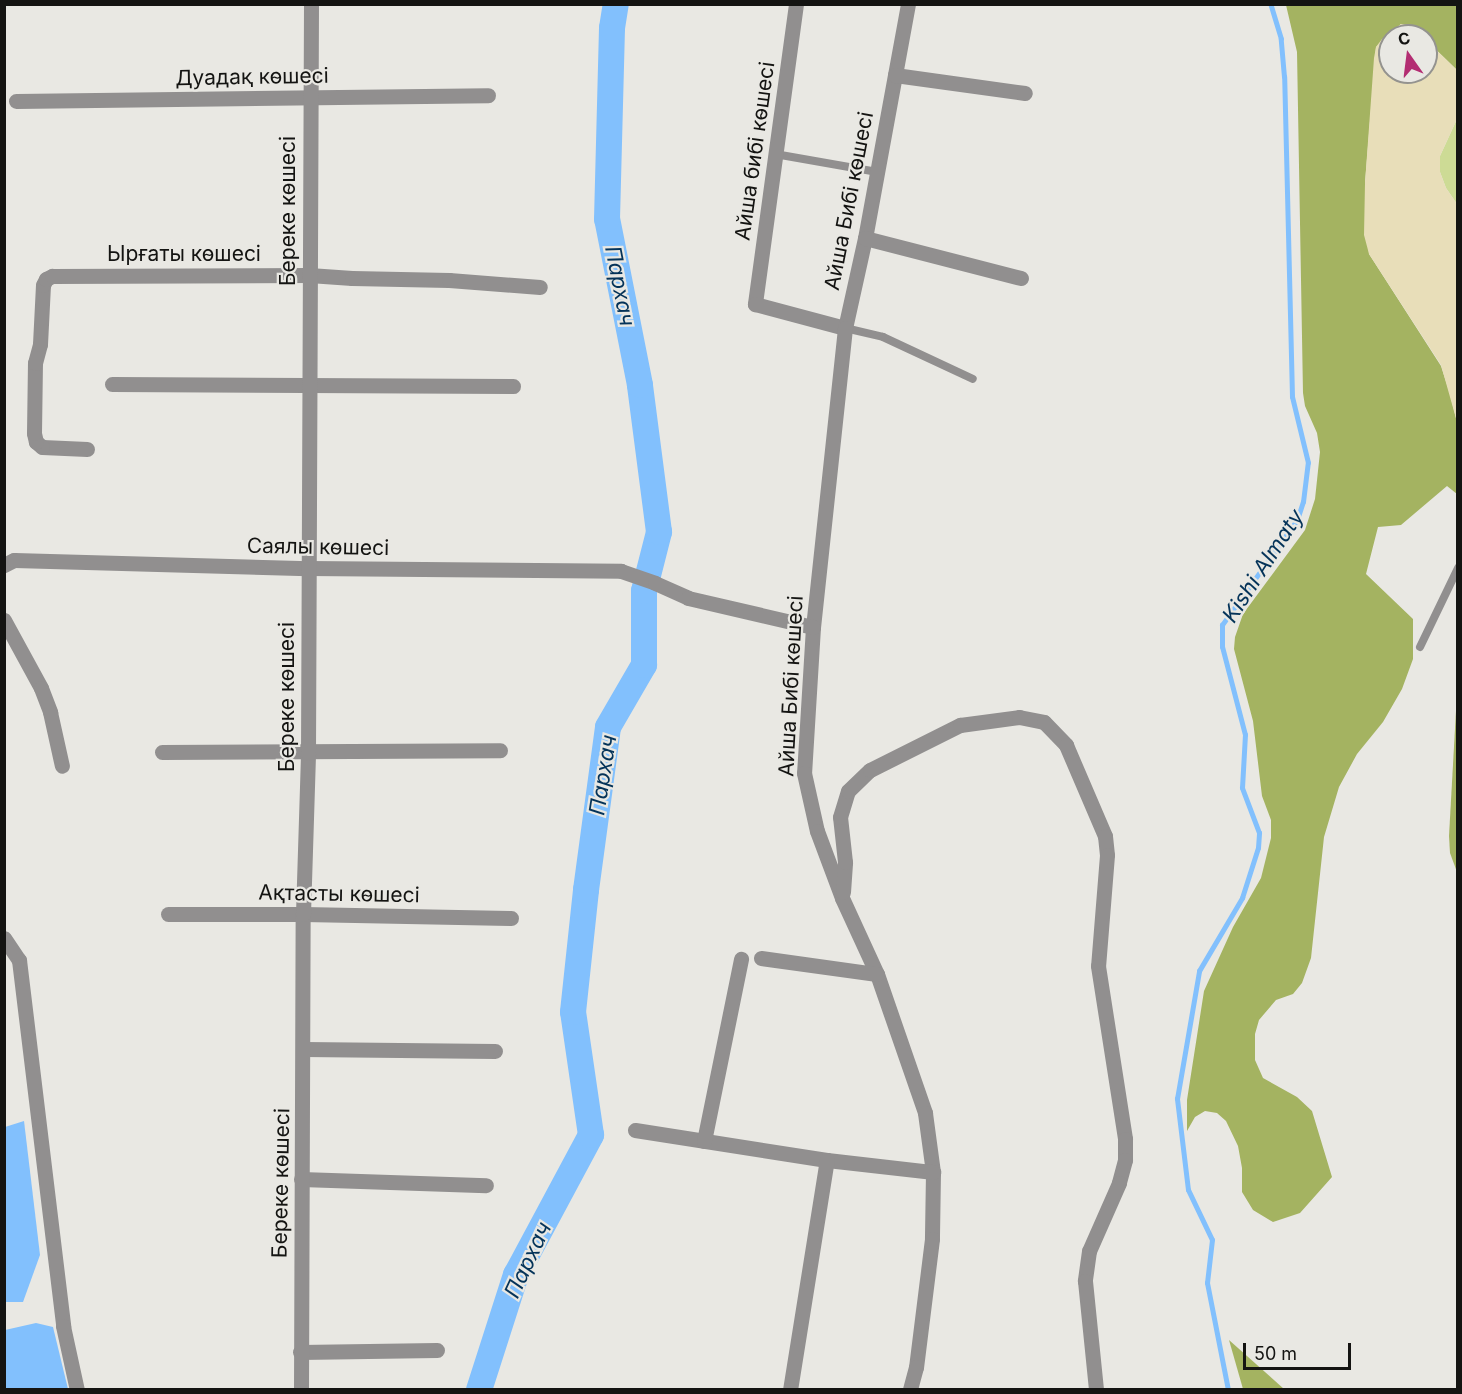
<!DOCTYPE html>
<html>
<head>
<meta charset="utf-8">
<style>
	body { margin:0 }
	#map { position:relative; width:1462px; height:1394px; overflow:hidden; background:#e9e8e3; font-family:Inter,sans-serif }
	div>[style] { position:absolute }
	.green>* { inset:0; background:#cddb95 }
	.forest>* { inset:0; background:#a4b361 }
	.sand>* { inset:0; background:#e8deb9 }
	.water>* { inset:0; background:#82c0fd }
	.stream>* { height:4.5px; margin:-2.25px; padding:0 2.25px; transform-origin:2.25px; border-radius:2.25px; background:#82c0fd }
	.river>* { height:26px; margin:-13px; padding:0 13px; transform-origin:13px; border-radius:13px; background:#82c0fd }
	.lane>* { height:8px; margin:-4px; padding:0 4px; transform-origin:4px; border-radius:4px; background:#918f8f }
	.street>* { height:15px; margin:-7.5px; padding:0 7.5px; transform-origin:7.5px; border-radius:7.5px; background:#918f8f }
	span { translate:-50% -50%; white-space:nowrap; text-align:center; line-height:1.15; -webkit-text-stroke:4.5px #e9e8e3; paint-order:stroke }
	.street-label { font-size:21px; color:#141412 }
	.water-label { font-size:22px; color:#043359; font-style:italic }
	.frame { position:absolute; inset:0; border:6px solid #141412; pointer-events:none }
	.north { position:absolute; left:1378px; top:24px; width:60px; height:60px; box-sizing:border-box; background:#e9e8e3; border:2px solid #94938f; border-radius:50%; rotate:346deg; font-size:16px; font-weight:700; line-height:24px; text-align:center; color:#141412 }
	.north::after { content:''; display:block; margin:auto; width:21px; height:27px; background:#b32d72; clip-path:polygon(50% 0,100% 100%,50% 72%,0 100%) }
	.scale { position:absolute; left:1243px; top:1343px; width:108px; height:27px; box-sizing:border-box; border:3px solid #141412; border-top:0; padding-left:8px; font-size:18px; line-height:21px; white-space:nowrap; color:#141412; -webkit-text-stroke:4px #e9e8e3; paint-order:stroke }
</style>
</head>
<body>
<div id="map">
	<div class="green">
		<div style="clip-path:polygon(1457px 119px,1457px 204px,1446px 188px,1440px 172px,1440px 156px)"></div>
	</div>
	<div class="forest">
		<div style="clip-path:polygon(1286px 5px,1457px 5px,1457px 70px,1426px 40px,1426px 36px,1401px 24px,1376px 47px,1365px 183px,1369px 254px,1441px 366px,1450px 394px,1457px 422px,1457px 494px,1447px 486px,1401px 525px,1378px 527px,1366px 574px,1413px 619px,1413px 659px,1402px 689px,1383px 722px,1357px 754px,1339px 787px,1324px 837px,1311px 958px,1302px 983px,1293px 994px,1276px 1000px,1259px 1020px,1255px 1034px,1255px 1060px,1263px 1078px,1297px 1097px,1312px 1111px,1332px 1177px,1300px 1213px,1273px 1222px,1253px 1210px,1242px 1192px,1242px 1168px,1238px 1146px,1226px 1121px,1217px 1113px,1205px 1111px,1195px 1117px,1187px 1131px,1187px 1100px,1204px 991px,1233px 927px,1261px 878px,1271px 838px,1271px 820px,1262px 796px,1253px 721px,1234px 649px,1235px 637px,1243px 614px,1305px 530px,1315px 499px,1320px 452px,1317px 433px,1305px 406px,1303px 393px,1297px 52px)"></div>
		<div style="clip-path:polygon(1457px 693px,1458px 872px,1457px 872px,1450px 853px,1449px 836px)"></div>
		<div style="clip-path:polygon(1229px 1340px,1284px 1389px,1243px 1389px)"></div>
	</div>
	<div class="sand">
		<div style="clip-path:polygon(1401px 24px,1408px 25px,1422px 36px,1390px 36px,1390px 72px,1426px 72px,1426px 40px,1457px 70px,1457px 119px,1440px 156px,1440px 172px,1446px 188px,1457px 204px,1457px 422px,1441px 365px,1369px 254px,1364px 235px,1365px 183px,1374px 58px,1376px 47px,1382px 39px)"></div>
	</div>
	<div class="water">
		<div style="clip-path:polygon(24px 1121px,40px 1255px,23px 1302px,5px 1302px,5px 1127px)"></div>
		<div style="clip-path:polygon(36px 1323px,53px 1327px,68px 1389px,5px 1389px,5px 1330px)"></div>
	</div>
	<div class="stream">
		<div style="left:1228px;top:1390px;width:109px;rotate:-101.1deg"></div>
		<div style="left:1207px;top:1283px;width:43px;rotate:-83.4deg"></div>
		<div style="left:1212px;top:1240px;width:55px;rotate:-115.6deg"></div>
		<div style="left:1188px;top:1190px;width:92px;rotate:-96.9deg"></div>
		<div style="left:1177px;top:1099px;width:130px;rotate:-80.2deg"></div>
		<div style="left:1199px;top:971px;width:85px;rotate:-59.5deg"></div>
		<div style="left:1242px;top:898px;width:52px;rotate:-72.3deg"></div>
		<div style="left:1258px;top:848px;width:15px;rotate:-86deg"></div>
		<div style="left:1259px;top:833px;width:48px;rotate:-110.7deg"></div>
		<div style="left:1242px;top:788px;width:53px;rotate:-86.8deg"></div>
		<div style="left:1245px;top:735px;width:91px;rotate:-104.6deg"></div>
		<div style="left:1222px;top:647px;width:22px;rotate:-90deg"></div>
		<div style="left:1222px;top:625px;width:129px;rotate:-54.5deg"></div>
		<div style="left:1297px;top:520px;width:19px;rotate:-72deg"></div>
		<div style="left:1303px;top:502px;width:39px;rotate:-83deg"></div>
		<div style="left:1308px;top:463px;width:68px;rotate:-103.6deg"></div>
		<div style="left:1292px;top:397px;width:320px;rotate:-91.4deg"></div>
		<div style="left:1284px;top:77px;width:38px;rotate:-95deg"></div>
		<div style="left:1281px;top:39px;width:37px;rotate:-107deg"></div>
	</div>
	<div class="river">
		<div style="left:479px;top:1390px;width:121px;rotate:-72.2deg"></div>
		<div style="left:516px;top:1275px;width:159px;rotate:-61.8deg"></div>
		<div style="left:591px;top:1135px;width:124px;rotate:-98.3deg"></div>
		<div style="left:573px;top:1012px;width:123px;rotate:-83.9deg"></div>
		<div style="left:586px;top:890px;width:164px;rotate:-82.3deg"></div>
		<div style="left:608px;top:727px;width:72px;rotate:-59.9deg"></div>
		<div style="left:644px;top:665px;width:74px;rotate:-90deg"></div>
		<div style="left:644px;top:591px;width:61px;rotate:-75.7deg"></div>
		<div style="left:659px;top:532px;width:148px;rotate:-97.4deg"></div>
		<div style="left:640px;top:385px;width:169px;rotate:-101.2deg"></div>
		<div style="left:607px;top:219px;width:191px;rotate:-88.5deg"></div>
		<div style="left:612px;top:28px;width:24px;rotate:-81deg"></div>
	</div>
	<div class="lane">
		<div style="left:775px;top:154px;width:104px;rotate:10deg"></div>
		<div style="left:845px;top:328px;width:39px;rotate:13deg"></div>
		<div style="left:883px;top:337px;width:99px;rotate:25deg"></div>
		<div style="left:1420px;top:647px;width:88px;rotate:-64.3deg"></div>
	</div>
	<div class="street">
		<div style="left:796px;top:4px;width:303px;rotate:97.8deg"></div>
		<div style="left:755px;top:304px;width:93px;rotate:14.9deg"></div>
		<div style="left:908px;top:4px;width:238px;rotate:100.4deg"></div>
		<div style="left:865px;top:238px;width:92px;rotate:102.5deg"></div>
		<div style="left:845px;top:328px;width:301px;rotate:96.1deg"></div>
		<div style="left:813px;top:627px;width:146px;rotate:93.5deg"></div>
		<div style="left:804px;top:773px;width:59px;rotate:77.4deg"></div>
		<div style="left:817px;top:831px;width:72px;rotate:69.5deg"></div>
		<div style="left:842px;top:898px;width:84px;rotate:65.3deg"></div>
		<div style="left:877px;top:974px;width:147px;rotate:70.9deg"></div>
		<div style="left:925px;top:1113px;width:60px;rotate:82.3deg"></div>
		<div style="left:933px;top:1172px;width:67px;rotate:90.9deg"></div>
		<div style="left:932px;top:1239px;width:129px;rotate:97.1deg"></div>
		<div style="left:916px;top:1367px;width:24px;rotate:105deg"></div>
		<div style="left:895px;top:75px;width:131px;rotate:7.9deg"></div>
		<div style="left:16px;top:101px;width:472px;rotate:-0.7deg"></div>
		<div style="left:865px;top:238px;width:161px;rotate:14.4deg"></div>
		<div style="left:112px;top:384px;width:401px;rotate:0.3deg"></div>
		<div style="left:87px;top:449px;width:45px;rotate:-177.5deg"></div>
		<div style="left:42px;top:447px;width:8px;rotate:-140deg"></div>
		<div style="left:36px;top:442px;width:9px;rotate:-103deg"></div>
		<div style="left:34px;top:433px;width:70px;rotate:-89.2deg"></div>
		<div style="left:35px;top:363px;width:20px;rotate:-75deg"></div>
		<div style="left:40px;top:344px;width:59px;rotate:-87.1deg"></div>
		<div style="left:43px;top:285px;width:7px;rotate:-63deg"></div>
		<div style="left:46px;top:279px;width:7px;rotate:-27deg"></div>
		<div style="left:52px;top:276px;width:257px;rotate:-0.2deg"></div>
		<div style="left:309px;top:275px;width:43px;rotate:4deg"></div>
		<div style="left:352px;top:278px;width:97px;rotate:1.2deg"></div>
		<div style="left:449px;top:280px;width:91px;rotate:4.4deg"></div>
		<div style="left:4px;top:565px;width:11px;rotate:-27deg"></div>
		<div style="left:14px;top:560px;width:294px;rotate:1.6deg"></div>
		<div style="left:308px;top:568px;width:313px;rotate:0.5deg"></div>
		<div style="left:621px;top:571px;width:36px;rotate:19deg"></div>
		<div style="left:655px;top:583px;width:36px;rotate:24deg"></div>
		<div style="left:688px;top:598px;width:128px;rotate:13.1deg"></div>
		<div style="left:4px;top:620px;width:77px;rotate:61.4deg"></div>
		<div style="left:41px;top:688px;width:26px;rotate:69deg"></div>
		<div style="left:50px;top:712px;width:55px;rotate:77.5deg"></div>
		<div style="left:162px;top:752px;width:338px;rotate:-0.3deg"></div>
		<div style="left:843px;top:892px;width:30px;rotate:-86deg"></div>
		<div style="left:845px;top:862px;width:45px;rotate:-96.3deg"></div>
		<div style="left:840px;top:817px;width:27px;rotate:-73deg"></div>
		<div style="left:848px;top:791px;width:30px;rotate:-44deg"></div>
		<div style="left:870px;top:770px;width:101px;rotate:-26.6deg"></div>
		<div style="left:960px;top:725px;width:60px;rotate:-7.7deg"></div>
		<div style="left:1019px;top:717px;width:25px;rotate:11deg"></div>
		<div style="left:1044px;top:722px;width:32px;rotate:46deg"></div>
		<div style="left:1066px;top:745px;width:99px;rotate:66.8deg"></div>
		<div style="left:1105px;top:836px;width:19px;rotate:84deg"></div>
		<div style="left:1107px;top:855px;width:111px;rotate:94.6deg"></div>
		<div style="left:1098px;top:966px;width:175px;rotate:81.1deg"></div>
		<div style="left:1125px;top:1139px;width:21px;rotate:90deg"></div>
		<div style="left:1125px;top:1160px;width:24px;rotate:105deg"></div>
		<div style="left:1119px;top:1183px;width:74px;rotate:113.8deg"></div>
		<div style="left:1089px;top:1251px;width:30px;rotate:98deg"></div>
		<div style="left:1085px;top:1281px;width:110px;rotate:84.2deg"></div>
		<div style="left:168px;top:914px;width:135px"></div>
		<div style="left:303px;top:914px;width:208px;rotate:1.1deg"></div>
		<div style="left:4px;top:938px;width:27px;rotate:56deg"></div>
		<div style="left:19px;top:960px;width:369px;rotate:83.1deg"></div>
		<div style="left:63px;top:1326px;width:66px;rotate:77.7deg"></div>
		<div style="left:761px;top:958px;width:117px;rotate:7.9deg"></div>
		<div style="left:304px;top:1049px;width:191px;rotate:0.6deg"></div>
		<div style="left:635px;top:1130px;width:194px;rotate:8.9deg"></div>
		<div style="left:827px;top:1160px;width:107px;rotate:6.5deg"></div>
		<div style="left:704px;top:1141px;width:186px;rotate:-78.5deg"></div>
		<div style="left:301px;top:1179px;width:185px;rotate:1.9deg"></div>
		<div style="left:300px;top:1352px;width:137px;rotate:-0.8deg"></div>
		<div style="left:301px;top:1390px;width:476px;rotate:-89.8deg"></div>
		<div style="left:303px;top:914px;width:161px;rotate:-88.2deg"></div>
		<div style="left:308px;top:753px;width:749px;rotate:-89.77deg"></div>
		<div style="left:790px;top:1390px;width:233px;rotate:-80.9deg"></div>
	</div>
	<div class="street-label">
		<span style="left:252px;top:77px;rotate:-1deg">Дуадақ көшесі</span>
		<span style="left:755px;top:151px;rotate:-82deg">Айша бибі көшесі</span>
		<span style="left:849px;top:201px;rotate:-79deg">Айша Бибі көшесі</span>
		<span style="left:288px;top:211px;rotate:-90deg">Береке көшесі</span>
		<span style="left:184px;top:254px">Ырғаты көшесі</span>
		<span style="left:318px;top:547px;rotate:1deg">Саялы көшесі</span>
		<span style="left:791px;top:686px;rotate:-87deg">Айша Бибі көшесі</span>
		<span style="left:287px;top:697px;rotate:-90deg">Береке көшесі</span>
		<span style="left:339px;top:894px;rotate:1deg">Ақтасты көшесі</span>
		<span style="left:281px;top:1183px;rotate:-89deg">Береке көшесі</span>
	</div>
	<div class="water-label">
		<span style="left:620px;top:286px;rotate:79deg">Пархач</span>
		<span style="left:1263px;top:566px;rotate:-57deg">Kіshі Almaty</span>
		<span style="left:603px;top:775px;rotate:-81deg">Пархач</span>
		<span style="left:528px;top:1260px;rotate:-65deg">Пархач</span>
	</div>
	<div class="frame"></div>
	<div class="north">С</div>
	<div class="scale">50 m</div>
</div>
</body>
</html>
